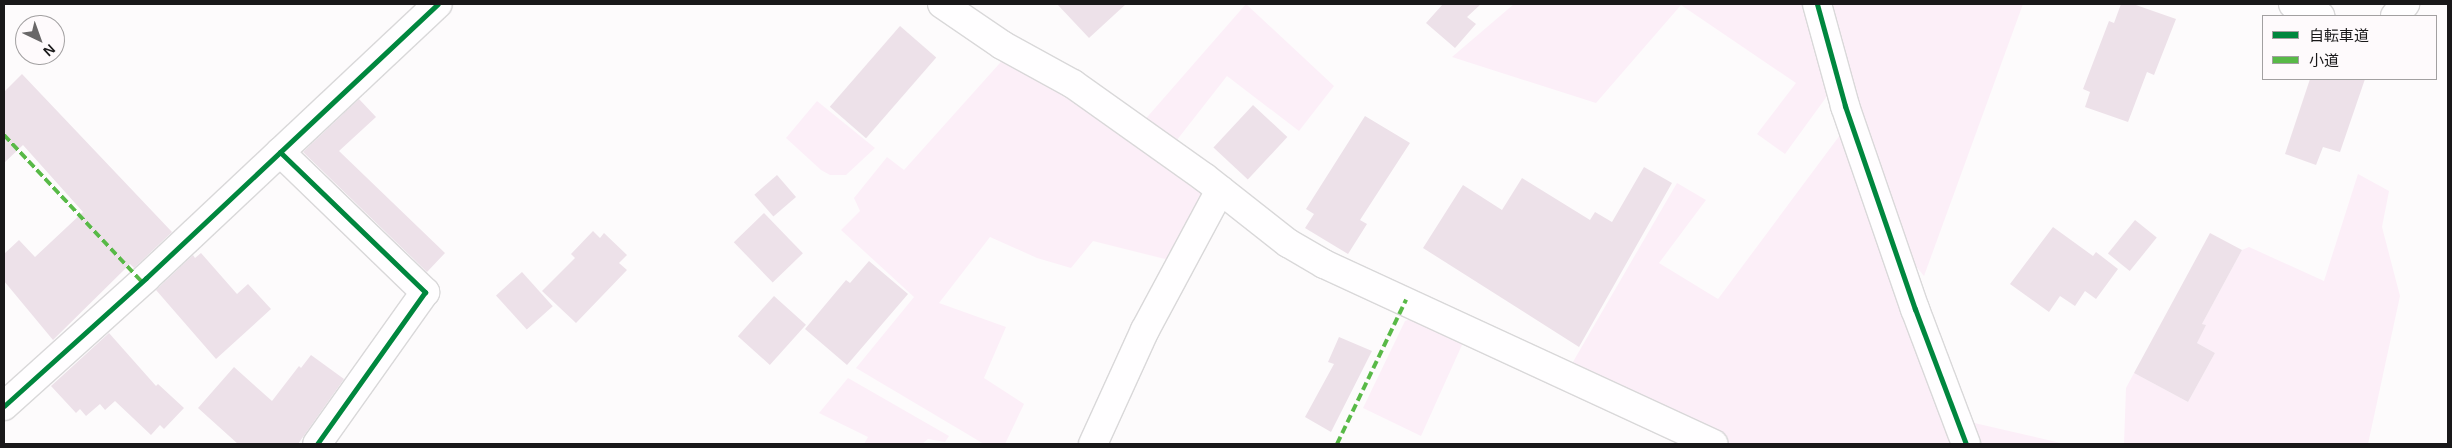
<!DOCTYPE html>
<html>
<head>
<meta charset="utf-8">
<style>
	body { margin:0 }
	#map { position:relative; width:2452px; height:448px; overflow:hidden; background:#fdfbfc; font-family:Helvetica,"Noto Sans JP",sans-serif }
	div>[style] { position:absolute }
	.green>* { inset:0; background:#fceff8 }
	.building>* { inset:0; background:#ede1e9; transform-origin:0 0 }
	.roads { filter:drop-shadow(1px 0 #d9d8d9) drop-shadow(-1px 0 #d9d8d9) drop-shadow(0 1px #d9d8d9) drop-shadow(0 -1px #d9d8d9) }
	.minor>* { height:28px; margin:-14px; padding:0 14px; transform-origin:14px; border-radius:14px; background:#fffeff }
	.quiet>* { height:4px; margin-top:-2px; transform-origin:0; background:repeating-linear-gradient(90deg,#58b947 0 8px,transparent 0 12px) }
	.cycleway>* { height:5px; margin:-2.5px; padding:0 2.5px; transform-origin:2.5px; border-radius:2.5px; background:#00873e }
	span { translate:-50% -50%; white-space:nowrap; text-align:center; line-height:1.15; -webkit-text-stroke:4px #fefafc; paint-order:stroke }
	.frame { position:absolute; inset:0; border:5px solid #191819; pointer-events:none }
	.legend { position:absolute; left:2262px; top:15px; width:175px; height:65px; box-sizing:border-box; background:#fefafc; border:1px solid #a2a0a1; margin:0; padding:6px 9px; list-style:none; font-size:15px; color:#191819 }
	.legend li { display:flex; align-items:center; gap:10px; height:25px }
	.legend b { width:25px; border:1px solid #a2a0a1 }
	.north { position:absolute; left:15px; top:15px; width:50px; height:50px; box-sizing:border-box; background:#fefafc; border:1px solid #a2a0a1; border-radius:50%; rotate:138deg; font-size:14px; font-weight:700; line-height:20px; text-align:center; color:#191819 }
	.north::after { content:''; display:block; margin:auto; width:18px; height:22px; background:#696768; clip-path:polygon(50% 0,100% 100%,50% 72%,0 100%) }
</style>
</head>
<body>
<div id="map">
	<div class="green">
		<div style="clip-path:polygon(1246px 4px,1334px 86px,1299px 131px,1227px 76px,1173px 145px,1142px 123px)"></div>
		<div style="clip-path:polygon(1514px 4px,1807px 4px,1830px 92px,1785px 154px,1757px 134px,1796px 83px,1681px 5px,1596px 103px,1452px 57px)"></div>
		<div style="clip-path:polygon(1829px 4px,2023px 4px,1924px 276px,1909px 258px,1863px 123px)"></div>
		<div style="clip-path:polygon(1008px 54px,1206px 185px,1177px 262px,1093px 241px,1071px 268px,1037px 258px,990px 237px,939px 303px,1006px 327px,984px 378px,1024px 404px,1005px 444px,984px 444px,856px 368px,914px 297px,841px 230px,860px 211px,854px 198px,887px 157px,904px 170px)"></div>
		<div style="clip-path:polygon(817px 101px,875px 148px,846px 175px,830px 175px,821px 170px,786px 138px)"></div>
		<div style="clip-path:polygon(1843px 131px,1954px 444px,1728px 444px,1570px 367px,1677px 183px,1706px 200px,1659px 263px,1718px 299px)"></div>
		<div style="clip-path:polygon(2358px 174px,2389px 191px,2382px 227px,2400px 296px,2368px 444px,2124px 444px,2126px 388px,2134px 373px,2188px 402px,2215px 353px,2197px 343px,2205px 325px,2202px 324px,2242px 250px,2249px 247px,2324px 281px)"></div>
		<div style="clip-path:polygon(1421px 315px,1466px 336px,1421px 436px,1363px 408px,1405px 321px)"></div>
		<div style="clip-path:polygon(848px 378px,949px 436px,945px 442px,928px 439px,922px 444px,864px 444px,868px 437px,819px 413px)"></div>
		<div style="clip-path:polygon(1970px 422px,2065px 444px,1977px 444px)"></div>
	</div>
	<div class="building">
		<div style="clip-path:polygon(1057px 4px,1126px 4px,1089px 38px)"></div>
		<div style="clip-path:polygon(1443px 4px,1481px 4px,1467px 17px,1476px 24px,1455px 48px,1426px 23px)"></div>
		<div style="clip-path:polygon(2121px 4px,2133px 4px,2176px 19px,2154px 75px,2147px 72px,2128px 122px,2085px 107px,2090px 92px,2083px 89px,2109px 21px,2114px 23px)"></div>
		<div style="left:900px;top:26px;width:48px;height:107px;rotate:41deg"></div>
		<div style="clip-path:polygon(22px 74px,172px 232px,134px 268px,130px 264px,53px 340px,4px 281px,4px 254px,19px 240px,35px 257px,83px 212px,23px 145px,4px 163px,4px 92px)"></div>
		<div style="clip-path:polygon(2310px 79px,2365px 79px,2340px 152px,2323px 147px,2316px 165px,2285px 154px)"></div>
		<div style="clip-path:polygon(359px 99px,376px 117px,339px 151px,445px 253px,427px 272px,303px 152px)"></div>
		<div style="left:1253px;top:105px;width:47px;height:58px;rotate:43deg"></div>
		<div style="clip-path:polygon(1365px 116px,1410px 143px,1360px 220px,1367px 224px,1348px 254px,1305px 228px,1314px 214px,1306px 209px)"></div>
		<div style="clip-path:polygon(1644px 167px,1672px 183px,1579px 347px,1423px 248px,1463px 185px,1502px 210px,1522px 178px,1590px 220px,1595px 212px,1612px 222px)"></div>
		<div style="left:777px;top:175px;width:29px;height:30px;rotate:49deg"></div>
		<div style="left:764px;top:213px;width:56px;height:42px;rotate:46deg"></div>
		<div style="left:2135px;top:220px;width:28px;height:43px;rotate:39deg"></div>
		<div style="clip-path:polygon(2053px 227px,2093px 256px,2096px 252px,2118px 269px,2096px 299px,2085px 291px,2075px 306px,2060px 296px,2049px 312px,2010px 284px)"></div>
		<div style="clip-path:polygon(593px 231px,600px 238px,604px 233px,627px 255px,619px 263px,627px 270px,576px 323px,542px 291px,575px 258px,571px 254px)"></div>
		<div style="clip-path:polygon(2210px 233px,2242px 250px,2202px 324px,2206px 325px,2197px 343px,2215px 353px,2188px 402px,2134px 373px)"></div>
		<div style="clip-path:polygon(201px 253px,237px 294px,248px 284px,271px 309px,216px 359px,156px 290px,193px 255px,195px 258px)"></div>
		<div style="clip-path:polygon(869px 261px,908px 294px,847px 365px,805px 329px,846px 280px,850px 283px)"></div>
		<div style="left:522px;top:272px;width:46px;height:35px;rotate:48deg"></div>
		<div style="left:774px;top:296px;width:43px;height:54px;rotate:42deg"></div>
		<div style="clip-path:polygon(109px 333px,156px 386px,158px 384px,184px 408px,164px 429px,160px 425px,151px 435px,115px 401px,105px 410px,100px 404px,86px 416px,80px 409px,76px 413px,51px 386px)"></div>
		<div style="clip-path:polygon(1339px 337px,1372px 351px,1331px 432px,1305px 417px,1334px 364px,1328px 362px)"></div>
		<div style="clip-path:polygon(311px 355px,344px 379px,298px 444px,238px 444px,198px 408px,234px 367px,272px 401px,299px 366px,301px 368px)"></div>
	</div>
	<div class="roads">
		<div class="minor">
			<div style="left:942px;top:4px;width:73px;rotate:34.3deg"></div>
			<div style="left:1002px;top:45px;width:81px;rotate:28.8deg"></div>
			<div style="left:1073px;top:84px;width:161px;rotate:35.4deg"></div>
			<div style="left:1204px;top:177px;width:107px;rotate:38.2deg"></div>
			<div style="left:1288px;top:243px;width:42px;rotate:30.3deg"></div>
			<div style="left:1324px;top:264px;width:429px;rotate:24.8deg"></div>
			<div style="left:1817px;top:4px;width:106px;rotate:74.6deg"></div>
			<div style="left:1845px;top:106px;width:215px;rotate:71deg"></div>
			<div style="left:1915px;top:309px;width:144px;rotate:69.3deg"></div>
			<div style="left:2293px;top:4px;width:30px;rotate:24deg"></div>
			<div style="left:2395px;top:16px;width:16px;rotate:-50deg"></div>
			<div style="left:280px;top:152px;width:202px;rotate:44deg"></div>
			<div style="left:425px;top:292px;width:186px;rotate:125.4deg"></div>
			<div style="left:4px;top:406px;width:191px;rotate:-42deg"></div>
			<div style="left:146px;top:278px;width:400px;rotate:-43.2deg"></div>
			<div style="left:1093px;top:444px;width:125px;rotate:-65.5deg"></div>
			<div style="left:1145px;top:330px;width:159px;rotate:-61.8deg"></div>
		</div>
	</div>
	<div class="quiet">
		<div style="left:4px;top:135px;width:202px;rotate:46.8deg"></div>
		<div style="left:1337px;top:444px;width:160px;rotate:-64.4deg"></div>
	</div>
	<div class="cycleway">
		<div style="left:1817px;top:4px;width:106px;rotate:74.6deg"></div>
		<div style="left:1845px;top:106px;width:215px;rotate:71deg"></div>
		<div style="left:1915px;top:309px;width:144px;rotate:69.3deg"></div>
		<div style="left:280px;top:152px;width:202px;rotate:44deg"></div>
		<div style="left:425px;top:292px;width:186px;rotate:125.4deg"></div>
		<div style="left:4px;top:406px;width:191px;rotate:-42deg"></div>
		<div style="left:146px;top:278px;width:400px;rotate:-43.2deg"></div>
	</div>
	<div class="frame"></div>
	<ul class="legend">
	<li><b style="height:6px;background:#00873e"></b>自転車道</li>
	<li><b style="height:6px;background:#58b947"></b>小道</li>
	</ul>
	<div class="north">N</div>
</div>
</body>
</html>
